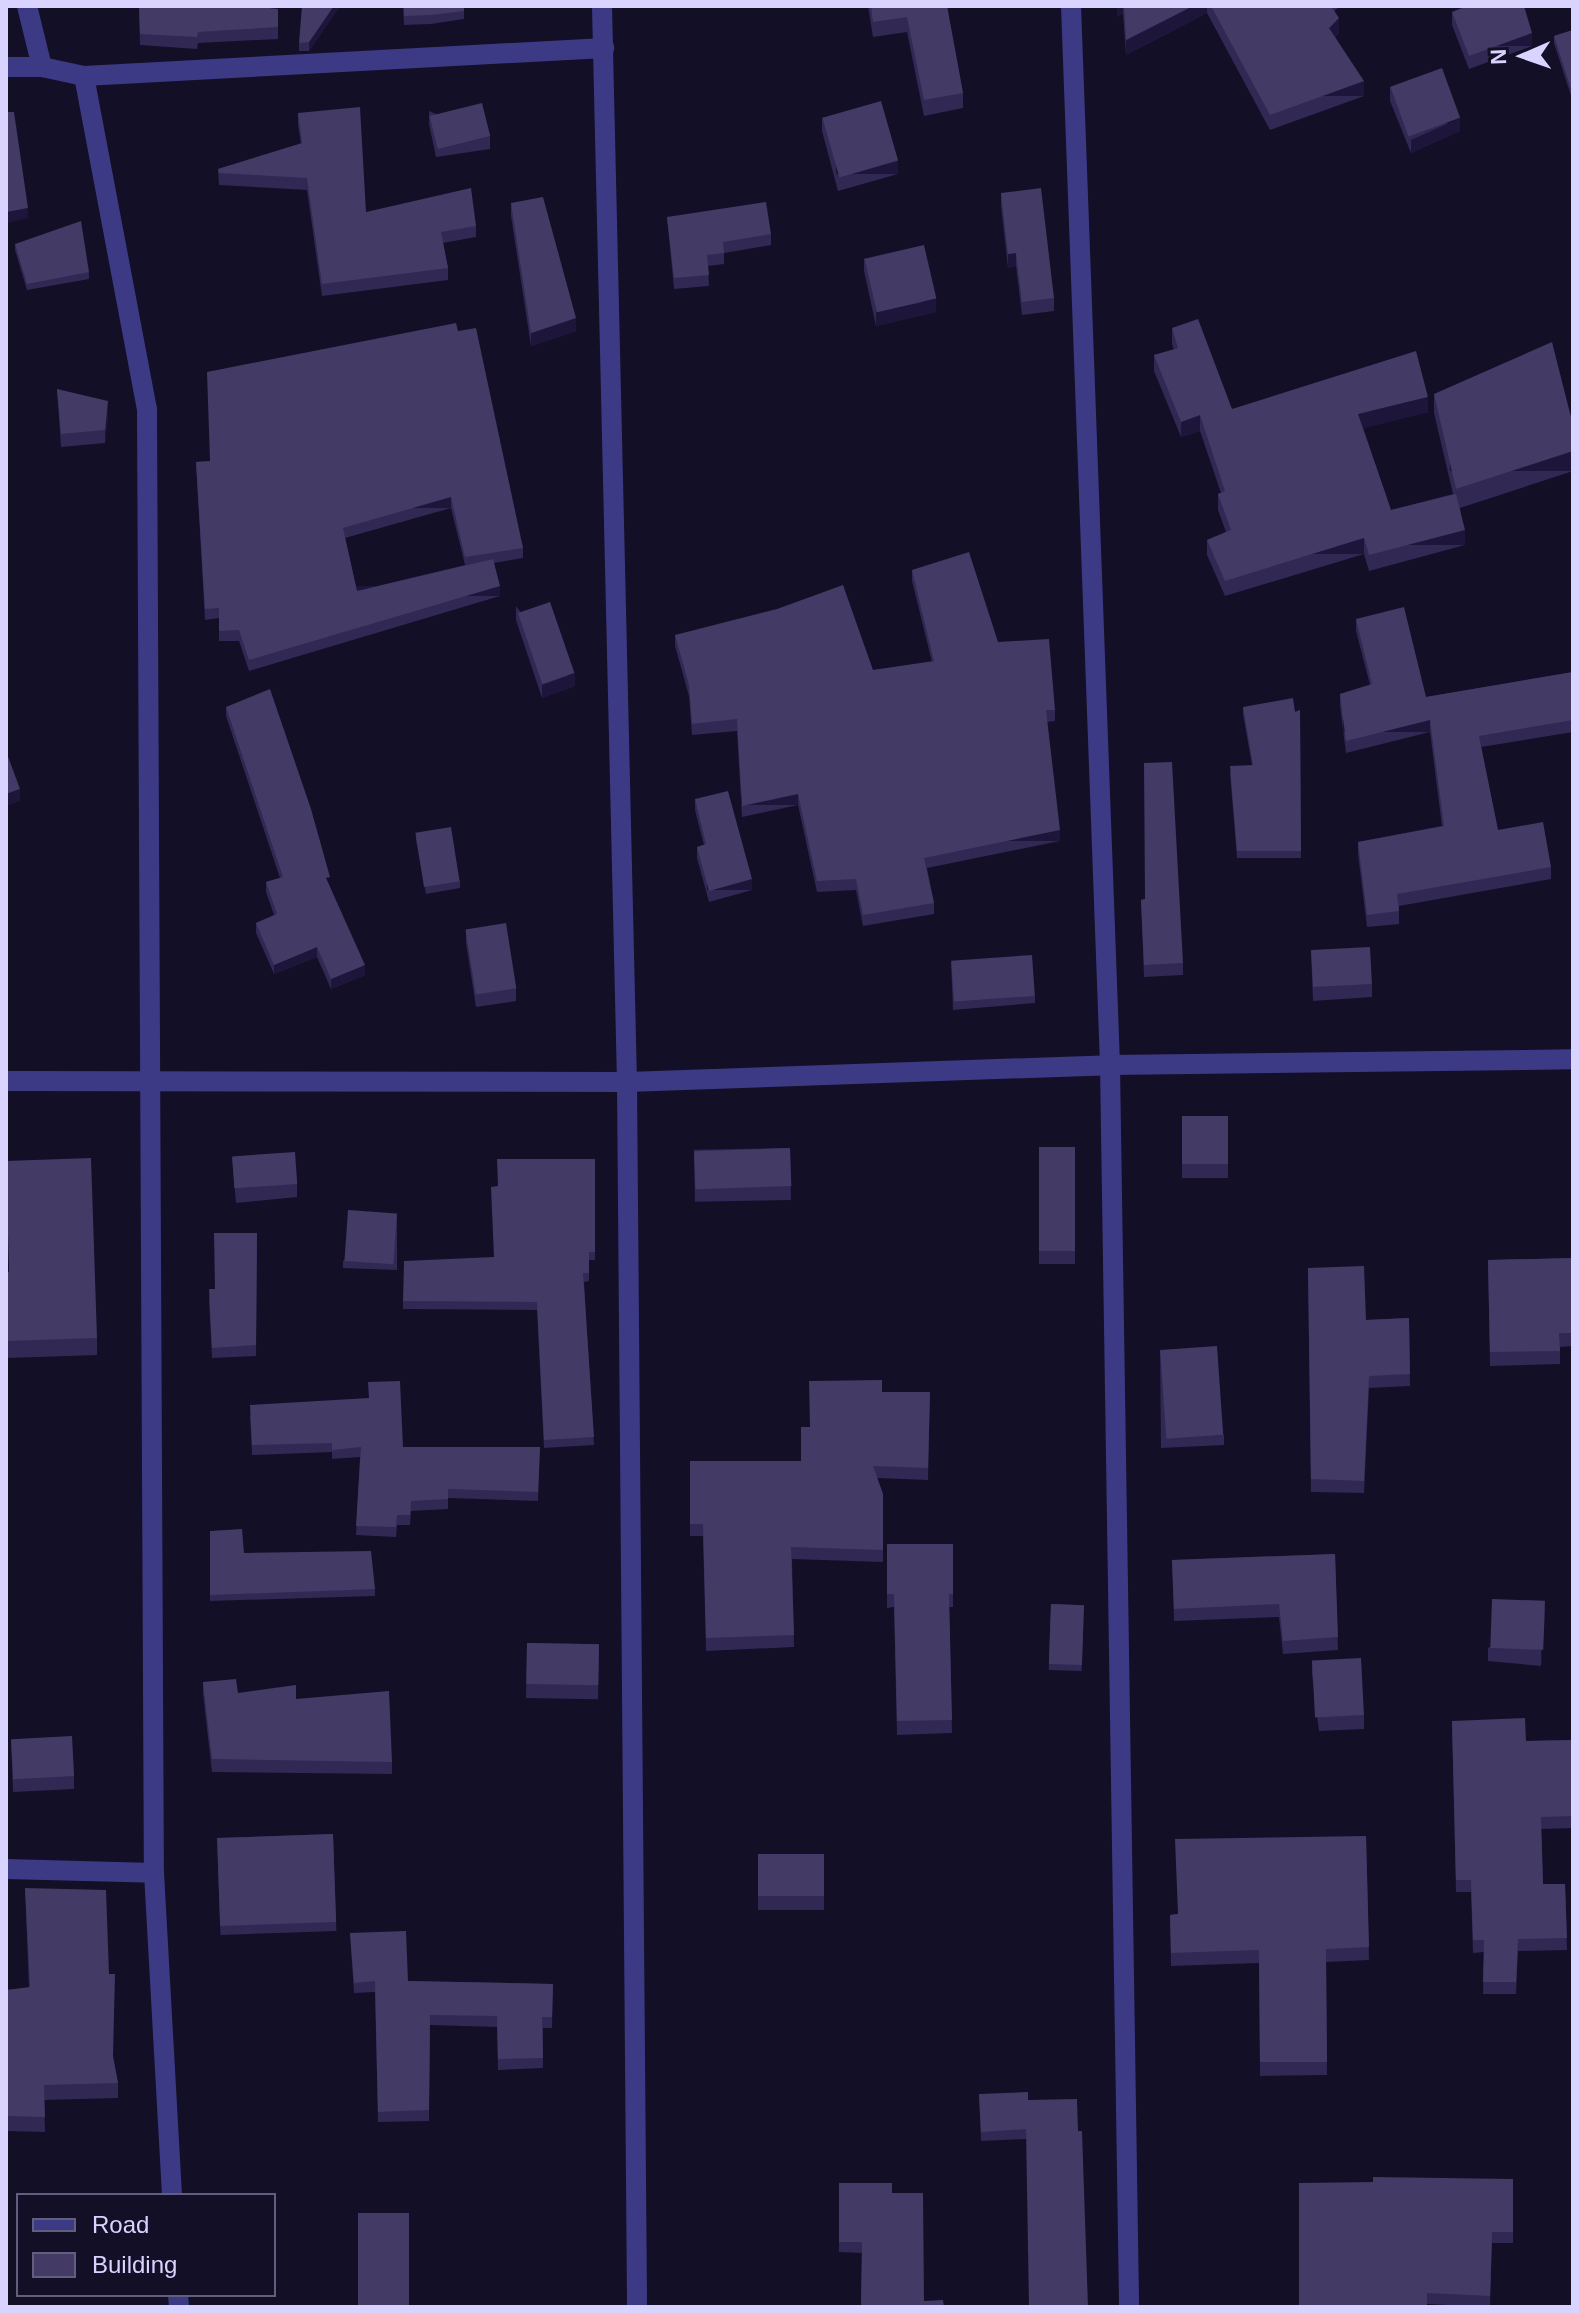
<!DOCTYPE html>
<html>
<head>
<meta charset="utf-8">
<style>
	body { margin:0 }
	#map { position:relative; width:1579px; height:2313px; overflow:hidden; background:#130f26; font-family:Helvetica,sans-serif }
	div>[style] { position:absolute }
	.minor>* { height:20px; margin:-10px; padding:0 10px; transform-origin:10px; border-radius:10px; background:#3d3a85 }
	.tertiary>* { height:20px; margin:-10px; padding:0 10px; transform-origin:10px; border-radius:10px; background:#3d3a85 }
	.wall>* { inset:0; background:#312854; transform-origin:0 0 }
	.shaded-wall>* { inset:0; background:#1d163a; transform-origin:0 0 }
	.building>* { inset:0; background:#433a66; transform-origin:0 0 }
	span { translate:-50% -50%; white-space:nowrap; text-align:center; line-height:1.15; -webkit-text-stroke:7px #130f26; paint-order:stroke }
	.frame { position:absolute; inset:0; border:8px solid #d9d4ff; pointer-events:none }
	.legend { position:absolute; left:16px; top:2193px; width:260px; height:104px; box-sizing:border-box; background:#130f26; border:2px solid #625e7d; margin:0; padding:10px 14px; list-style:none; font-size:24px; color:#d9d4ff }
	.legend li { display:flex; align-items:center; gap:16px; height:40px }
	.legend b { width:40px; border:2px solid #625e7d }
	.north { position:absolute; left:1483px; top:16px; width:80px; height:80px; -webkit-text-stroke:6px #130f26; paint-order:stroke; rotate:268deg; font-size:22px; font-weight:700; line-height:32px; text-align:center; color:#d9d4ff }
	.north::after { content:''; display:block; margin:auto; width:28px; height:36px; background:#d9d4ff; clip-path:polygon(50% 0,100% 100%,50% 72%,0 100%) }
</style>
</head>
<body>
<div id="map">
	<div class="minor">
		<div style="left:27px;top:6px;width:63px;rotate:76.2deg"></div>
		<div style="left:602px;top:6px;width:1076px;rotate:88.67deg"></div>
		<div style="left:627px;top:1082px;width:1225px;rotate:89.53deg"></div>
		<div style="left:1071px;top:6px;width:1060px;rotate:87.89deg"></div>
		<div style="left:1110px;top:1065px;width:1242px;rotate:89.12deg"></div>
		<div style="left:6px;top:67px;width:36px"></div>
		<div style="left:42px;top:67px;width:43px;rotate:12.1deg"></div>
		<div style="left:84px;top:76px;width:521px;rotate:-3.08deg"></div>
		<div style="left:84px;top:76px;width:339px;rotate:79.3deg"></div>
		<div style="left:147px;top:409px;width:1464px;rotate:89.73deg"></div>
		<div style="left:154px;top:1873px;width:323px;rotate:86.8deg"></div>
		<div style="left:6px;top:1869px;width:148px;rotate:1.5deg"></div>
		<div style="left:178px;top:2295px;width:12px;rotate:85deg"></div>
	</div>
	<div class="tertiary">
		<div style="left:6px;top:1081px;width:621px;rotate:0.09deg"></div>
		<div style="left:627px;top:1082px;width:483px;rotate:-2deg"></div>
		<div style="left:1110px;top:1065px;width:463px;rotate:-0.7deg"></div>
	</div>
	<div class="wall">
		<div style="clip-path:polygon(139px 6px,278px 9px,278px 39px,198px 43px,197px 49px,140px 45px)"></div>
		<div style="clip-path:polygon(340px 6px,309px 51px,299px 51px,299px 43px)"></div>
		<div style="clip-path:polygon(403px 6px,464px 6px,464px 19px,431px 24px,404px 25px)"></div>
		<div style="clip-path:polygon(868px 6px,947px 6px,963px 93px,963px 108px,924px 116px,907px 32px,873px 37px)"></div>
		<div style="clip-path:polygon(1117px 6px,1341px 6px,1334px 11px,1339px 33px,1335px 37px,1364px 96px,1270px 130px,1207px 13px,1126px 55px,1123px 13px,1117px 17px)"></div>
		<div style="clip-path:polygon(1452px 12px,1532px 46px,1469px 69px,1452px 25px)"></div>
		<div style="clip-path:polygon(1573px 30px,1573px 102px,1554px 43px,1554px 36px)"></div>
		<div style="clip-path:polygon(1390px 87px,1460px 131px,1411px 153px,1390px 101px)"></div>
		<div style="clip-path:polygon(429px 111px,490px 136px,490px 149px,436px 157px,429px 124px)"></div>
		<div style="clip-path:polygon(298px 113px,366px 212px,476px 226px,476px 237px,443px 243px,448px 268px,448px 280px,322px 296px,307px 190px,219px 185px,218px 169px,301px 144px,298px 125px)"></div>
		<div style="clip-path:polygon(822px 118px,898px 174px,838px 191px,822px 131px)"></div>
		<div style="clip-path:polygon(1001px 193px,1054px 298px,1054px 311px,1022px 315px,1016px 266px,1008px 268px,1001px 206px)"></div>
		<div style="clip-path:polygon(511px 203px,576px 331px,531px 346px,511px 216px)"></div>
		<div style="clip-path:polygon(667px 217px,771px 234px,771px 245px,724px 253px,724px 264px,708px 266px,709px 286px,674px 289px)"></div>
		<div style="clip-path:polygon(15px 244px,89px 272px,89px 279px,27px 290px,15px 250px)"></div>
		<div style="clip-path:polygon(864px 258px,936px 312px,876px 326px,864px 271px)"></div>
		<div style="clip-path:polygon(1172px 328px,1232px 409px,1428px 412px,1363px 428px,1391px 510px,1453px 494px,1434px 413px,1434px 394px,1573px 425px,1573px 471px,1460px 508px,1465px 545px,1369px 571px,1364px 554px,1225px 596px,1207px 555px,1207px 540px,1226px 532px,1218px 510px,1218px 494px,1221px 493px,1200px 431px,1181px 437px,1154px 371px,1154px 355px,1174px 350px,1172px 344px)"></div>
		<div style="clip-path:polygon(evenodd,458px 331px,523px 548px,523px 558px,494px 563px,500px 596px,249px 671px,239px 641px,219px 641px,219px 618px,205px 620px,196px 462px,210px 461px,458px 331px,451px 508px,465px 565px,357px 591px,345px 538px,451px 508px)"></div>
		<div style="clip-path:polygon(57px 389px,108px 415px,105px 443px,61px 447px)"></div>
		<div style="clip-path:polygon(912px 570px,998px 642px,1055px 710px,1055px 721px,1047px 722px,1060px 841px,927px 868px,934px 903px,934px 914px,863px 926px,856px 890px,817px 892px,798px 805px,742px 817px,737px 731px,692px 735px,689px 696px,675px 646px,675px 635px,873px 670px,932px 662px,912px 581px)"></div>
		<div style="clip-path:polygon(516px 606px,575px 686px,542px 698px,516px 620px)"></div>
		<div style="clip-path:polygon(1356px 619px,1426px 697px,1573px 672px,1573px 732px,1481px 747px,1498px 830px,1551px 867px,1551px 879px,1399px 906px,1399px 924px,1367px 927px,1358px 854px,1358px 842px,1442px 826px,1430px 732px,1346px 753px,1340px 706px,1340px 694px,1370px 685px,1356px 631px)"></div>
		<div style="clip-path:polygon(226px 707px,330px 887px,365px 975px,331px 989px,317px 957px,274px 974px,256px 933px,256px 923px,274px 915px,266px 892px,266px 882px,280px 878px,226px 716px)"></div>
		<div style="clip-path:polygon(1243px 707px,1295px 712px,1300px 710px,1301px 858px,1237px 858px,1230px 773px,1252px 765px,1243px 714px)"></div>
		<div style="clip-path:polygon(695px 799px,752px 890px,709px 902px,697px 858px,697px 847px,704px 845px,695px 810px)"></div>
		<div style="clip-path:polygon(416px 833px,460px 881px,460px 888px,426px 894px,416px 840px)"></div>
		<div style="clip-path:polygon(1145px 899px,1183px 963px,1183px 975px,1144px 977px,1141px 900px)"></div>
		<div style="clip-path:polygon(466px 930px,516px 988px,516px 1001px,476px 1007px,466px 943px)"></div>
		<div style="clip-path:polygon(1311px 950px,1372px 984px,1372px 997px,1313px 1001px)"></div>
		<div style="clip-path:polygon(951px 962px,1035px 996px,1035px 1003px,953px 1010px)"></div>
		<div style="left:1182px;top:1116px;width:46px;height:62px"></div>
		<div style="left:1039px;top:1147px;width:36px;height:117px"></div>
		<div style="left:790px;top:1148px;width:52px;height:96px;rotate:89deg"></div>
		<div style="clip-path:polygon(232px 1157px,297px 1184px,297px 1197px,236px 1203px)"></div>
		<div style="clip-path:polygon(595px 1159px,595px 1260px,589px 1260px,589px 1281px,584px 1282px,594px 1445px,544px 1448px,537px 1310px,403px 1309px,403px 1301px,494px 1257px,497px 1186px)"></div>
		<div style="clip-path:polygon(397px 1213px,397px 1270px,343px 1268px,343px 1261px)"></div>
		<div style="clip-path:polygon(257px 1233px,256px 1356px,212px 1358px,209px 1300px,215px 1289px)"></div>
		<div style="clip-path:polygon(1573px 1258px,1573px 1346px,1560px 1347px,1560px 1364px,1490px 1366px,1488px 1260px)"></div>
		<div style="clip-path:polygon(1308px 1268px,1366px 1320px,1409px 1318px,1410px 1386px,1369px 1388px,1364px 1493px,1311px 1492px)"></div>
		<div style="clip-path:polygon(6px 1271px,97px 1338px,97px 1355px,8px 1358px,8px 1370px,6px 1370px)"></div>
		<div style="clip-path:polygon(1160px 1350px,1224px 1435px,1224px 1445px,1161px 1448px)"></div>
		<div style="clip-path:polygon(882px 1392px,930px 1392px,928px 1480px,877px 1478px,883px 1494px,883px 1562px,792px 1559px,794px 1647px,706px 1651px,703px 1536px,690px 1536px,690px 1461px,801px 1461px,810px 1427px)"></div>
		<div style="clip-path:polygon(250px 1415px,403px 1447px,540px 1447px,538px 1501px,448px 1498px,448px 1509px,411px 1511px,410px 1525px,397px 1525px,396px 1537px,356px 1535px,360px 1457px,332px 1459px,332px 1452px,252px 1455px)"></div>
		<div style="clip-path:polygon(210px 1531px,244px 1553px,375px 1589px,375px 1596px,210px 1601px)"></div>
		<div style="clip-path:polygon(887px 1544px,953px 1544px,953px 1607px,949px 1607px,952px 1733px,897px 1735px,894px 1607px,887px 1608px)"></div>
		<div style="clip-path:polygon(1335px 1554px,1338px 1650px,1283px 1654px,1279px 1617px,1174px 1621px,1172px 1560px)"></div>
		<div style="left:1051px;top:1604px;width:33px;height:66px;rotate:2deg"></div>
		<div style="clip-path:polygon(1545px 1614px,1541px 1666px,1488px 1661px,1488px 1648px)"></div>
		<div style="left:527px;top:1643px;width:72px;height:55px;rotate:1deg"></div>
		<div style="clip-path:polygon(1312px 1660px,1364px 1715px,1364px 1729px,1319px 1731px,1312px 1674px)"></div>
		<div style="clip-path:polygon(203px 1682px,238px 1693px,296px 1699px,392px 1762px,392px 1774px,212px 1772px,203px 1694px)"></div>
		<div style="clip-path:polygon(1452px 1721px,1526px 1741px,1573px 1740px,1573px 1828px,1541px 1829px,1543px 1884px,1565px 1884px,1567px 1950px,1518px 1951px,1516px 1994px,1483px 1994px,1484px 1952px,1473px 1953px,1471px 1892px,1456px 1892px)"></div>
		<div style="clip-path:polygon(11px 1740px,74px 1776px,74px 1789px,13px 1792px)"></div>
		<div style="left:333px;top:1834px;width:97px;height:116px;rotate:88deg"></div>
		<div style="clip-path:polygon(1366px 1836px,1369px 1960px,1326px 1962px,1327px 2075px,1260px 2076px,1259px 1963px,1171px 1966px,1170px 1915px,1177px 1914px)"></div>
		<div style="left:758px;top:1854px;width:66px;height:56px"></div>
		<div style="clip-path:polygon(25px 1888px,109px 1974px,113px 2058px,118px 2083px,118px 2098px,44px 2100px,45px 2132px,6px 2131px,6px 1990px,29px 1988px)"></div>
		<div style="clip-path:polygon(350px 1933px,408px 1981px,553px 1984px,552px 2028px,543px 2028px,543px 2068px,498px 2070px,497px 2027px,430px 2025px,429px 2121px,378px 2122px,375px 1992px,354px 1993px)"></div>
		<div style="clip-path:polygon(979px 2094px,1028px 2100px,1026px 2139px,981px 2141px)"></div>
		<div style="clip-path:polygon(1513px 2179px,1513px 2243px,1492px 2243px,1490px 2307px,1427px 2304px,1299px 2307px)"></div>
		<div style="clip-path:polygon(839px 2183px,892px 2183px,861px 2307px,862px 2253px,839px 2252px)"></div>
	</div>
	<div class="shaded-wall">
		<div style="clip-path:polygon(334px 6px,340px 6px,309px 51px,309px 42px)"></div>
		<div style="clip-path:polygon(1117px 6px,1123px 6px,1123px 13px,1117px 17px)"></div>
		<div style="clip-path:polygon(1193px 6px,1207px 6px,1207px 13px,1126px 55px,1126px 40px)"></div>
		<div style="clip-path:polygon(1339px 18px,1339px 33px,1329px 43px,1329px 28px)"></div>
		<div style="left:1532px;top:33px;width:13px;height:67px;rotate:90deg"></div>
		<div style="left:1364px;top:81px;width:15px;height:100px;rotate:90deg"></div>
		<div style="clip-path:polygon(1460px 118px,1460px 131px,1411px 153px,1411px 140px)"></div>
		<div style="left:898px;top:161px;width:13px;height:62px;rotate:90deg"></div>
		<div style="clip-path:polygon(28px 208px,28px 218px,7px 223px,7px 212px)"></div>
		<div style="clip-path:polygon(1016px 253px,1016px 266px,1008px 268px,1008px 254px)"></div>
		<div style="clip-path:polygon(936px 299px,936px 312px,876px 326px,876px 312px)"></div>
		<div style="clip-path:polygon(576px 318px,576px 331px,531px 346px,531px 333px)"></div>
		<div style="clip-path:polygon(1428px 397px,1428px 412px,1358px 430px,1358px 414px)"></div>
		<div style="clip-path:polygon(108px 401px,108px 415px,105px 443px,105px 430px)"></div>
		<div style="clip-path:polygon(1200px 415px,1200px 431px,1181px 437px,1181px 422px)"></div>
		<div style="left:1573px;top:451px;width:20px;height:123px;rotate:90deg"></div>
		<div style="left:451px;top:497px;width:11px;height:112px;rotate:90deg"></div>
		<div style="left:1465px;top:530px;width:15px;height:99px;rotate:90deg"></div>
		<div style="left:1364px;top:538px;width:16px;height:145px;rotate:90deg"></div>
		<div style="left:500px;top:586px;width:10px;height:262px;rotate:90deg"></div>
		<div style="clip-path:polygon(575px 673px,575px 686px,542px 698px,542px 685px)"></div>
		<div style="left:1430px;top:720px;width:12px;height:87px;rotate:90deg"></div>
		<div style="clip-path:polygon(20px 789px,20px 801px,6px 806px,6px 794px)"></div>
		<div style="left:798px;top:794px;width:11px;height:57px;rotate:90deg"></div>
		<div style="left:1060px;top:830px;width:11px;height:139px;rotate:90deg"></div>
		<div style="left:752px;top:879px;width:11px;height:45px;rotate:90deg"></div>
		<div style="clip-path:polygon(317px 947px,317px 957px,274px 974px,274px 965px)"></div>
		<div style="clip-path:polygon(365px 965px,365px 975px,331px 989px,331px 979px)"></div>
		<div style="clip-path:polygon(1545px 1601px,1545px 1614px,1541px 1666px,1541px 1653px)"></div>
	</div>
	<div class="building">
		<div style="clip-path:polygon(139px 6px,250px 6px,278px 9px,278px 27px,198px 32px,197px 37px,140px 34px)"></div>
		<div style="clip-path:polygon(302px 6px,334px 6px,309px 42px,299px 43px)"></div>
		<div style="clip-path:polygon(404px 6px,464px 6px,464px 11px,431px 15px,404px 16px)"></div>
		<div style="clip-path:polygon(871px 6px,947px 6px,963px 93px,924px 100px,907px 17px,873px 22px)"></div>
		<div style="clip-path:polygon(1124px 6px,1193px 6px,1126px 40px)"></div>
		<div style="clip-path:polygon(1211px 6px,1331px 6px,1339px 18px,1329px 28px,1364px 81px,1270px 115px)"></div>
		<div style="clip-path:polygon(1467px 6px,1524px 6px,1532px 33px,1469px 56px,1452px 12px)"></div>
		<div style="clip-path:polygon(1573px 30px,1573px 95px,1554px 36px)"></div>
		<div style="left:1442px;top:68px;width:53px;height:55px;rotate:70deg"></div>
		<div style="left:881px;top:101px;width:62px;height:61px;rotate:74deg"></div>
		<div style="left:482px;top:103px;width:34px;height:54px;rotate:76deg"></div>
		<div style="clip-path:polygon(360px 107px,366px 212px,471px 188px,476px 226px,441px 232px,448px 268px,322px 284px,307px 178px,219px 173px,218px 169px,302px 143px,298px 113px)"></div>
		<div style="clip-path:polygon(6px 112px,14px 112px,28px 208px,7px 212px,6px 208px)"></div>
		<div style="clip-path:polygon(1041px 188px,1054px 298px,1022px 302px,1016px 253px,1008px 254px,1001px 193px)"></div>
		<div style="clip-path:polygon(543px 197px,576px 318px,531px 333px,511px 203px)"></div>
		<div style="clip-path:polygon(766px 202px,771px 234px,723px 242px,724px 253px,707px 255px,709px 275px,674px 278px,667px 217px)"></div>
		<div style="clip-path:polygon(81px 221px,89px 272px,27px 284px,15px 244px)"></div>
		<div style="left:924px;top:245px;width:55px;height:61px;rotate:77deg"></div>
		<div style="clip-path:polygon(1198px 319px,1232px 409px,1416px 351px,1428px 397px,1358px 414px,1391px 510px,1456px 494px,1465px 530px,1369px 555px,1364px 538px,1225px 581px,1207px 540px,1231px 530px,1218px 494px,1225px 491px,1200px 415px,1181px 422px,1154px 355px,1178px 348px,1172px 328px)"></div>
		<div style="clip-path:polygon(456px 323px,458px 331px,476px 328px,523px 548px,465px 557px,451px 497px,343px 528px,357px 591px,493px 559px,500px 586px,249px 660px,239px 630px,219px 631px,219px 608px,205px 609px,196px 462px,210px 461px,207px 372px)"></div>
		<div style="clip-path:polygon(1552px 342px,1573px 425px,1573px 451px,1456px 489px,1434px 394px)"></div>
		<div style="clip-path:polygon(57px 389px,108px 401px,105px 430px,61px 434px)"></div>
		<div style="clip-path:polygon(969px 552px,998px 642px,1049px 639px,1055px 710px,1046px 710px,1060px 830px,924px 858px,934px 903px,863px 915px,856px 879px,817px 881px,798px 794px,742px 806px,737px 719px,692px 724px,689px 685px,675px 635px,777px 609px,843px 585px,873px 670px,934px 661px,912px 570px)"></div>
		<div style="left:550px;top:602px;width:75px;height:34px;rotate:71deg"></div>
		<div style="clip-path:polygon(1404px 607px,1426px 697px,1573px 672px,1573px 720px,1479px 736px,1498px 830px,1543px 822px,1551px 867px,1397px 894px,1399px 911px,1367px 915px,1358px 842px,1444px 826px,1430px 720px,1346px 741px,1340px 694px,1372px 684px,1356px 619px)"></div>
		<div style="clip-path:polygon(270px 689px,311px 809px,330px 877px,326px 878px,365px 965px,331px 979px,317px 947px,274px 965px,256px 923px,277px 914px,266px 882px,283px 877px,226px 707px)"></div>
		<div style="clip-path:polygon(1293px 698px,1295px 712px,1300px 710px,1301px 851px,1237px 851px,1230px 766px,1253px 765px,1243px 707px)"></div>
		<div style="clip-path:polygon(6px 751px,20px 789px,6px 794px)"></div>
		<div style="clip-path:polygon(1172px 762px,1183px 963px,1144px 965px,1141px 900px,1145px 899px,1144px 763px)"></div>
		<div style="clip-path:polygon(728px 791px,752px 879px,709px 891px,697px 847px,706px 844px,695px 799px)"></div>
		<div style="left:451px;top:827px;width:55px;height:36px;rotate:81deg"></div>
		<div style="left:506px;top:923px;width:66px;height:41px;rotate:81deg"></div>
		<div style="left:1370px;top:947px;width:37px;height:59px;rotate:87deg"></div>
		<div style="left:1032px;top:955px;width:41px;height:81px;rotate:86deg"></div>
		<div style="left:1182px;top:1116px;width:46px;height:48px"></div>
		<div style="left:1039px;top:1147px;width:36px;height:104px"></div>
		<div style="left:790px;top:1148px;width:38px;height:96px;rotate:88deg"></div>
		<div style="left:295px;top:1152px;width:32px;height:63px;rotate:86deg"></div>
		<div style="clip-path:polygon(91px 1158px,97px 1338px,7px 1341px,8px 1352px,6px 1352px,6px 1271px,9px 1272px,6px 1161px)"></div>
		<div style="clip-path:polygon(497px 1159px,595px 1159px,595px 1252px,589px 1252px,589px 1273px,583px 1273px,594px 1437px,544px 1440px,537px 1302px,403px 1301px,404px 1261px,494px 1257px,491px 1187px,498px 1186px)"></div>
		<div style="left:348px;top:1210px;width:49px;height:51px;rotate:4deg"></div>
		<div style="clip-path:polygon(214px 1233px,257px 1233px,256px 1345px,212px 1348px,209px 1289px,215px 1289px)"></div>
		<div style="clip-path:polygon(1573px 1258px,1573px 1333px,1559px 1333px,1560px 1351px,1490px 1352px,1488px 1260px)"></div>
		<div style="clip-path:polygon(1364px 1266px,1366px 1320px,1409px 1318px,1410px 1374px,1369px 1376px,1364px 1481px,1311px 1479px,1308px 1268px)"></div>
		<div style="left:1217px;top:1346px;width:89px;height:57px;rotate:86deg"></div>
		<div style="clip-path:polygon(882px 1380px,882px 1392px,930px 1392px,928px 1468px,873px 1466px,883px 1494px,883px 1550px,791px 1547px,794px 1635px,706px 1638px,703px 1524px,690px 1524px,690px 1461px,801px 1461px,801px 1427px,810px 1427px,809px 1381px)"></div>
		<div style="clip-path:polygon(400px 1381px,403px 1447px,540px 1447px,538px 1492px,448px 1489px,448px 1499px,411px 1501px,410px 1515px,397px 1515px,396px 1527px,356px 1526px,361px 1447px,332px 1450px,332px 1443px,252px 1445px,250px 1405px,369px 1398px,368px 1382px)"></div>
		<div style="clip-path:polygon(242px 1529px,244px 1553px,371px 1551px,375px 1589px,210px 1595px,210px 1531px)"></div>
		<div style="clip-path:polygon(887px 1544px,953px 1544px,953px 1594px,949px 1594px,952px 1720px,897px 1721px,894px 1594px,887px 1594px)"></div>
		<div style="clip-path:polygon(1335px 1554px,1338px 1637px,1283px 1641px,1279px 1604px,1174px 1609px,1172px 1560px)"></div>
		<div style="left:1492px;top:1599px;width:53px;height:49px;rotate:2deg"></div>
		<div style="left:1051px;top:1604px;width:33px;height:60px;rotate:2deg"></div>
		<div style="left:527px;top:1643px;width:72px;height:41px;rotate:1deg"></div>
		<div style="left:1361px;top:1658px;width:57px;height:49px;rotate:87deg"></div>
		<div style="clip-path:polygon(236px 1679px,238px 1693px,296px 1685px,296px 1699px,389px 1691px,392px 1762px,212px 1759px,203px 1682px)"></div>
		<div style="clip-path:polygon(1525px 1718px,1526px 1741px,1573px 1740px,1573px 1816px,1541px 1817px,1543px 1884px,1565px 1884px,1567px 1938px,1518px 1939px,1516px 1982px,1483px 1982px,1484px 1940px,1473px 1940px,1471px 1880px,1456px 1880px,1452px 1721px)"></div>
		<div style="left:72px;top:1736px;width:40px;height:61px;rotate:87deg"></div>
		<div style="left:333px;top:1834px;width:88px;height:116px;rotate:88deg"></div>
		<div style="clip-path:polygon(1366px 1836px,1369px 1947px,1326px 1949px,1327px 2062px,1260px 2062px,1259px 1950px,1171px 1953px,1170px 1915px,1178px 1914px,1175px 1839px)"></div>
		<div style="left:758px;top:1854px;width:66px;height:42px"></div>
		<div style="clip-path:polygon(25px 1888px,106px 1890px,109px 1974px,115px 1974px,113px 2056px,118px 2083px,44px 2085px,45px 2117px,6px 2116px,6px 1990px,30px 1987px)"></div>
		<div style="clip-path:polygon(406px 1931px,408px 1981px,553px 1984px,552px 2017px,542px 2017px,543px 2058px,498px 2059px,497px 2016px,430px 2015px,429px 2110px,378px 2112px,375px 1981px,354px 1983px,350px 1933px)"></div>
		<div style="clip-path:polygon(1028px 2092px,1028px 2100px,1077px 2099px,1078px 2131px,1082px 2131px,1088px 2307px,1029px 2307px,1026px 2129px,981px 2132px,979px 2094px)"></div>
		<div style="clip-path:polygon(1373px 2177px,1513px 2179px,1513px 2232px,1492px 2232px,1490px 2296px,1427px 2293px,1427px 2307px,1299px 2307px,1299px 2183px,1373px 2182px)"></div>
		<div style="clip-path:polygon(839px 2183px,892px 2183px,892px 2193px,923px 2193px,924px 2301px,943px 2300px,944px 2307px,861px 2307px,862px 2242px,839px 2242px)"></div>
		<div style="left:358px;top:2213px;width:51px;height:94px"></div>
	</div>
	<div class="frame"></div>
	<ul class="legend">
	<li><b style="height:10px;background:#3d3a85"></b>Road</li>
	<li><b style="height:22px;background:#433a66"></b>Building</li>
	</ul>
	<div class="north">N</div>
</div>
</body>
</html>
